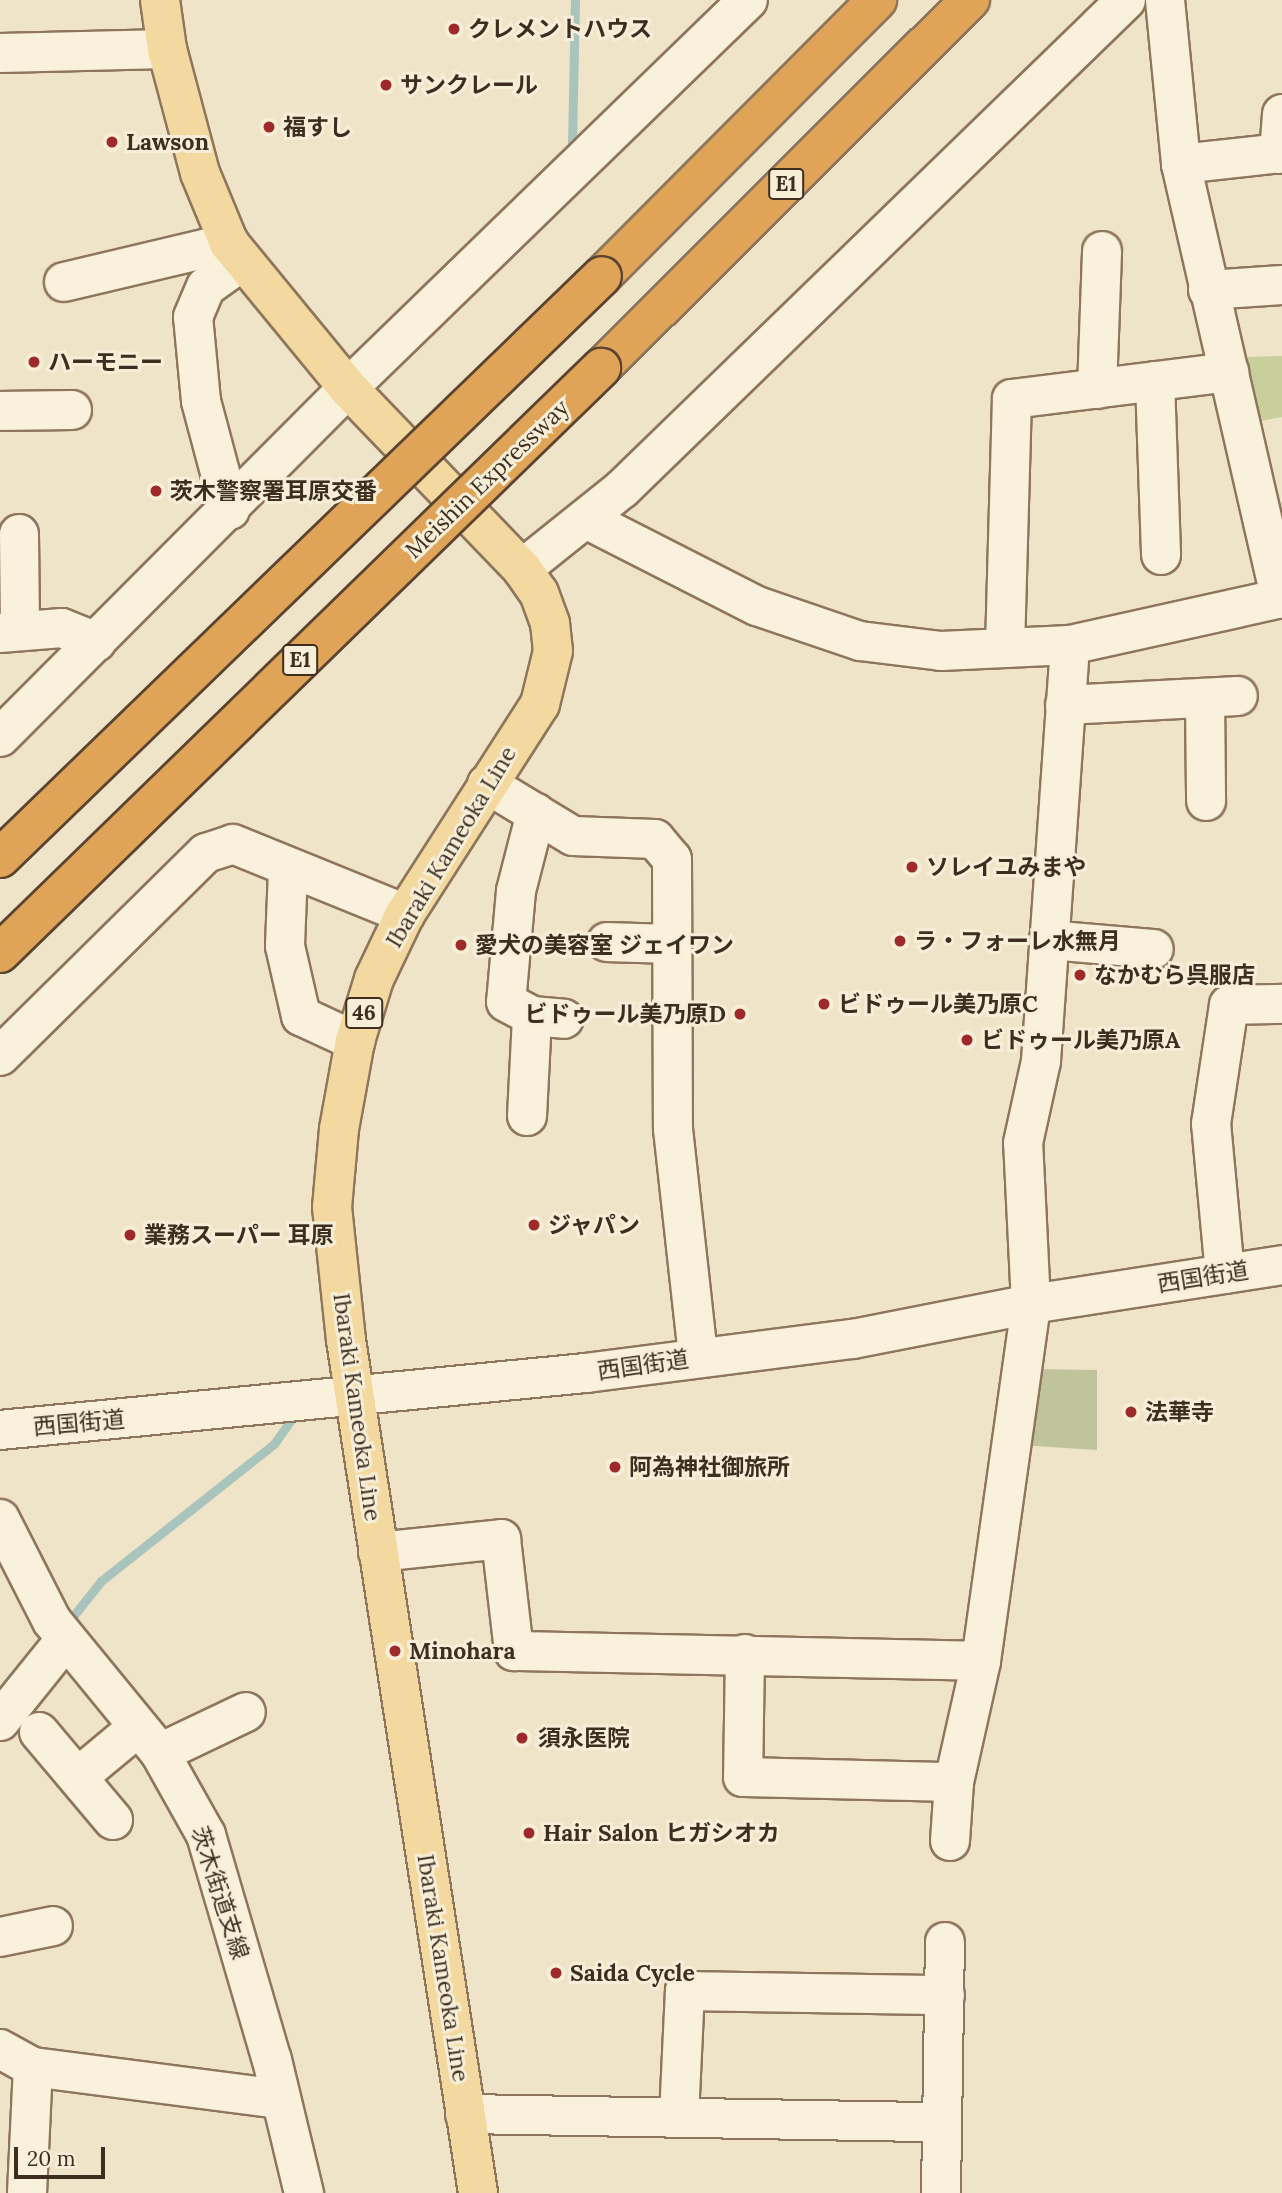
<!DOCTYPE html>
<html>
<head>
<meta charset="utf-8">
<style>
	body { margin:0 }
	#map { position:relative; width:1282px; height:2193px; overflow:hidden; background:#f0e4c8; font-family:Lora,"Noto Sans JP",serif }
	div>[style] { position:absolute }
	.green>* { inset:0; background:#c9cf9b }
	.cemetery>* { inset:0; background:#bfc49a }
	.stream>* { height:9px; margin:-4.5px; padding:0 4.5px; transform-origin:4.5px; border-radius:4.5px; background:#a9c4bc }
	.roads { filter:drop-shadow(2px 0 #8d765c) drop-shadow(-2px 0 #8d765c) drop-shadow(0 2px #8d765c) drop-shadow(0 -2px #8d765c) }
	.minor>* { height:38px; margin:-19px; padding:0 19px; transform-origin:19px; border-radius:19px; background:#faf1dc }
	.major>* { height:38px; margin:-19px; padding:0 19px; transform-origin:19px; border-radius:19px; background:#f3d9a0 }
	.highway>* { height:38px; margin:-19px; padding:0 19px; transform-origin:19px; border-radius:19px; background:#e0a458 }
	.bridges { filter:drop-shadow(2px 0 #5b4430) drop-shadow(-2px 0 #5b4430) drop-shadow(0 2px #5b4430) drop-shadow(0 -2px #5b4430) }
	.highway-bridge>* { height:38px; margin:-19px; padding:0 19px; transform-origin:19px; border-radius:19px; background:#e0a458 }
	.dots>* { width:19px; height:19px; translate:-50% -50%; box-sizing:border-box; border:4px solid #f7eed8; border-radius:50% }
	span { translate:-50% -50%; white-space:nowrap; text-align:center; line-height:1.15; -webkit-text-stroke:6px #f7eed8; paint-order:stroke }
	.shield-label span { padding:2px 5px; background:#f7eed8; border:2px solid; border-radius:5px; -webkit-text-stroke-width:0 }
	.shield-label { font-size:21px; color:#3d2e20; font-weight:700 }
	.poi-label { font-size:23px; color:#3d2e20; font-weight:700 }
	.left { translate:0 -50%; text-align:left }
	.right { translate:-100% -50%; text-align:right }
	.street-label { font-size:23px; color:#3d2e20 }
	.scale { position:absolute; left:14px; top:2147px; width:91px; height:32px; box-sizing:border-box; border:4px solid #3d2e20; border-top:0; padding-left:9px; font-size:21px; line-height:24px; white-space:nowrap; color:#3d2e20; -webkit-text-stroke:5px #f7eed8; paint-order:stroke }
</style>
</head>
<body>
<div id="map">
	<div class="green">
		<div style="clip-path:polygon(1282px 356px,1282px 417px,1261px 421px,1240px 357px)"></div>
	</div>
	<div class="cemetery">
		<div style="clip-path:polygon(1030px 1369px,1097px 1370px,1097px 1450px,1019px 1445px)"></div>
	</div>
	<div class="stream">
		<div style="left:572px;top:144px;width:144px;rotate:-88.8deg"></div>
		<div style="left:67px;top:1624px;width:55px;rotate:-51.7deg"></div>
		<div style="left:101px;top:1581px;width:221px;rotate:-38.4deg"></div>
		<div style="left:274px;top:1444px;width:35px;rotate:-55deg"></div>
	</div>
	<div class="roads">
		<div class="minor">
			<div style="left:1165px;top:0;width:165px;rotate:84.4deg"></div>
			<div style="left:1181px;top:164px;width:446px;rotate:77.1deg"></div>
			<div style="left:0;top:53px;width:167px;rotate:-1.4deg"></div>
			<div style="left:1279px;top:154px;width:40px;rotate:-85.7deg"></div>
			<div style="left:1181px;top:164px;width:102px;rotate:-6.2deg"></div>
			<div style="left:64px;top:282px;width:170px;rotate:-13.3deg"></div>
			<div style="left:1208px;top:290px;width:74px;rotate:-3.9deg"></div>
			<div style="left:1155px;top:381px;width:174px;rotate:88deg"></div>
			<div style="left:1097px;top:389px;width:138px;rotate:-87.9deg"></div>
			<div style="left:0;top:411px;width:72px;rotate:-0.8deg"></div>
			<div style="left:230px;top:510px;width:113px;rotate:-104.9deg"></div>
			<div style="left:201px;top:401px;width:84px;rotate:-95.4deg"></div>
			<div style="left:193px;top:317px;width:33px;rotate:-67deg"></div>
			<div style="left:206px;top:287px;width:43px;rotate:-35.5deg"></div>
			<div style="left:588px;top:520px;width:190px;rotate:27deg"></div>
			<div style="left:757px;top:606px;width:109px;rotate:18.8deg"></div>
			<div style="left:860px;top:641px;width:82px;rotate:7deg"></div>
			<div style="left:941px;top:651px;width:129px;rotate:-2.7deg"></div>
			<div style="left:1070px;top:645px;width:217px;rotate:-12.5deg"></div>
			<div style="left:19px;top:534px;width:96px;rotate:89.4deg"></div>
			<div style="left:522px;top:569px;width:128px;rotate:-38.7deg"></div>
			<div style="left:622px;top:489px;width:702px;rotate:-44.13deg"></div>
			<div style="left:0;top:633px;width:62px;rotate:-4.6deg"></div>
			<div style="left:62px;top:628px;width:37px;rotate:22deg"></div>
			<div style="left:1005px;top:648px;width:249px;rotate:-88.4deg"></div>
			<div style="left:1012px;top:399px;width:219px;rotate:-7.1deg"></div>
			<div style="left:1205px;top:698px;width:103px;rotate:89.4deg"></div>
			<div style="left:1065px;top:705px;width:173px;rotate:-3deg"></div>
			<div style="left:0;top:737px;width:493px;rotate:-45.1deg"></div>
			<div style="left:348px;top:388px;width:557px;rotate:-44.13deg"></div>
			<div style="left:487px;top:784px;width:100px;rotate:31.2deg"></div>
			<div style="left:573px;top:836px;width:82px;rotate:2.1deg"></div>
			<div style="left:655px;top:839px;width:26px;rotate:50deg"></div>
			<div style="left:672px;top:859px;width:270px;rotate:89.8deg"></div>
			<div style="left:673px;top:1129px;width:229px;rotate:83.7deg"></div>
			<div style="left:536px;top:813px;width:81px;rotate:104.4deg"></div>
			<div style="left:516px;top:891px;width:111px;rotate:95.1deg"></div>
			<div style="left:506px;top:1002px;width:30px;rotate:28deg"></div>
			<div style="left:532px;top:1016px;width:32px;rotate:5deg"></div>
			<div style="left:288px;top:870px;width:76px;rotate:92.3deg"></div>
			<div style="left:285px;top:946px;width:72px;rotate:77.1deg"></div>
			<div style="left:301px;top:1016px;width:60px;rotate:24.8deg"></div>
			<div style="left:1049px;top:940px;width:105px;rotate:4.9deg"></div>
			<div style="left:607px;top:942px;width:64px;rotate:1.8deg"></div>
			<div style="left:0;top:1056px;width:289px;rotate:-44.6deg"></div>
			<div style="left:206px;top:853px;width:28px;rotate:-18deg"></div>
			<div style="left:233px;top:844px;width:186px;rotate:22.1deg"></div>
			<div style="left:527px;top:1116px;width:100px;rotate:-87.1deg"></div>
			<div style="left:1225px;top:1274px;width:151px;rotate:-95.3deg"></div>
			<div style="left:1211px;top:1124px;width:120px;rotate:-81.4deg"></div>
			<div style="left:1229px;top:1005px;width:53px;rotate:-1.1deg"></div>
			<div style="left:0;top:1430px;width:589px;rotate:-5.56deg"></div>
			<div style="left:586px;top:1373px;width:269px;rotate:-7.3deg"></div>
			<div style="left:853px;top:1339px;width:181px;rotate:-11.1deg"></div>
			<div style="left:1031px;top:1304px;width:254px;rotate:-8.8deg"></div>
			<div style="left:0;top:1519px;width:114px;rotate:63deg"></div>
			<div style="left:52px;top:1621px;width:171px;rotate:50.7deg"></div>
			<div style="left:160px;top:1753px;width:94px;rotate:60.7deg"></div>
			<div style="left:206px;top:1835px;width:234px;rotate:73.7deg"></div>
			<div style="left:272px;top:2060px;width:137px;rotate:76.5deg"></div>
			<div style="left:378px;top:1552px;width:124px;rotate:-6deg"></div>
			<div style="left:501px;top:1539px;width:113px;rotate:83.4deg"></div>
			<div style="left:514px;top:1651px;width:467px;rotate:1.2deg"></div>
			<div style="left:745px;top:1654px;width:123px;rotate:90.9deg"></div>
			<div style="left:743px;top:1777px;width:211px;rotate:1.4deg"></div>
			<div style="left:0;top:1721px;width:105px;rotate:-51.2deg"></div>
			<div style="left:39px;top:1732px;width:115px;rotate:49.9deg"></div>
			<div style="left:160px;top:1753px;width:95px;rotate:-25.5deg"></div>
			<div style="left:78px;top:1777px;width:78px;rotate:-39.8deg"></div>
			<div style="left:950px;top:1841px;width:59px;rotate:-86.1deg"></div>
			<div style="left:954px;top:1782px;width:124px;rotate:-77.4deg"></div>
			<div style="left:981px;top:1661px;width:360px;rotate:-82deg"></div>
			<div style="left:1031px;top:1304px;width:161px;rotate:-92.8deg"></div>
			<div style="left:1023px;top:1143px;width:84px;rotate:-77.6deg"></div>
			<div style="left:1041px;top:1061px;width:417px;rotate:-86deg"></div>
			<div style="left:0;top:1937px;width:54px;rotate:-11.7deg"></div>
			<div style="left:0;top:2049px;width:38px;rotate:29deg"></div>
			<div style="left:465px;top:2114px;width:477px;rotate:1deg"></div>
			<div style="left:679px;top:2117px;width:126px;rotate:-87.3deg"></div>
			<div style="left:685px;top:1991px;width:260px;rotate:0.9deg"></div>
			<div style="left:27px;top:2193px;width:126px;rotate:-87.3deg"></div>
			<div style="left:33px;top:2067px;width:250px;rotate:7.4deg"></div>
			<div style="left:941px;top:2193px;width:251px;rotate:-89.1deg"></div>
		</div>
		<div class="major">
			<div style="left:160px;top:0;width:49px;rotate:81.9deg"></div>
			<div style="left:167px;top:49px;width:128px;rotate:75.1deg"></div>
			<div style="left:200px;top:173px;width:76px;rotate:67.5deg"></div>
			<div style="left:229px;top:243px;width:188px;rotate:50.6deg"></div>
			<div style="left:348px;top:388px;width:251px;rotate:46.1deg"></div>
			<div style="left:522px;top:569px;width:29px;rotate:55deg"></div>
			<div style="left:539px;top:593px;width:32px;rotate:70deg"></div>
			<div style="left:550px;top:623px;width:28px;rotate:84deg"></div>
			<div style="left:553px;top:651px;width:55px;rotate:103.8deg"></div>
			<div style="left:540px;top:704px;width:250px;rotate:122.7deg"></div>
			<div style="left:405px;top:914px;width:72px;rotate:115.5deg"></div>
			<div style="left:374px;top:979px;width:65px;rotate:107deg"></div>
			<div style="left:355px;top:1041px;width:89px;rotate:100.3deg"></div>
			<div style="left:339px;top:1129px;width:78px;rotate:95.1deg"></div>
			<div style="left:332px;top:1207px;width:134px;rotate:84deg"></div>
			<div style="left:346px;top:1340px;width:863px;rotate:81.2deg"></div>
		</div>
		<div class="highway">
			<div style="left:602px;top:276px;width:390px;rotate:-45.1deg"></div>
			<div style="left:601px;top:368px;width:521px;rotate:-44.92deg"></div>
		</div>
	</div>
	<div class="bridges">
		<div class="highway-bridge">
			<div style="left:0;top:858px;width:837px;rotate:-44.03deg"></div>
			<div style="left:0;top:953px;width:839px;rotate:-44.23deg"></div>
		</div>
	</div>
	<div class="dots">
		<div style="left:454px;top:29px;background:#9e2a2b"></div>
		<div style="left:386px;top:85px;background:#9e2a2b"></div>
		<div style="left:269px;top:127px;background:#9e2a2b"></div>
		<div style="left:112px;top:142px;background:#9e2a2b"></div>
		<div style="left:34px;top:362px;background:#9e2a2b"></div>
		<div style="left:156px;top:491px;background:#9e2a2b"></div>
		<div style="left:912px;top:867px;background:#9e2a2b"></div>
		<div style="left:900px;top:941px;background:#9e2a2b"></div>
		<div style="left:461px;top:945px;background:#9e2a2b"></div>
		<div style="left:1080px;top:975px;background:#9e2a2b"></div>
		<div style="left:824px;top:1004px;background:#9e2a2b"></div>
		<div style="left:740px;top:1014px;background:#9e2a2b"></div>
		<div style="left:967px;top:1040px;background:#9e2a2b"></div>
		<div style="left:534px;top:1225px;background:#9e2a2b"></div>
		<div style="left:130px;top:1235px;background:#9e2a2b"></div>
		<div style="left:1131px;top:1412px;background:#9e2a2b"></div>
		<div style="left:615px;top:1467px;background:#9e2a2b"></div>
		<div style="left:395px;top:1651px;background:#9e2a2b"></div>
		<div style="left:522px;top:1738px;background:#9e2a2b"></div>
		<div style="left:529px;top:1833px;background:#9e2a2b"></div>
		<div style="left:556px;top:1973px;background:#9e2a2b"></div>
	</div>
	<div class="shield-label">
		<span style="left:786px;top:184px">E1</span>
		<span style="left:300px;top:660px">E1</span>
		<span style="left:364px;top:1013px">46</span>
	</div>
	<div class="poi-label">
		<span class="left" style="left:468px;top:29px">クレメントハウス</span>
		<span class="left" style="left:400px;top:85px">サンクレール</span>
		<span class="left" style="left:283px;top:127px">福すし</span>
		<span class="left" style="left:126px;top:142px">Lawson</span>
		<span class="left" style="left:48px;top:362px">ハーモニー</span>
		<span class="left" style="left:170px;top:491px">茨木警察署耳原交番</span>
		<span class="left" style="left:926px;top:867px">ソレイユみまや</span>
		<span class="left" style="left:914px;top:941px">ラ・フォーレ水無月</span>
		<span class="left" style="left:475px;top:945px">愛犬の美容室 ジェイワン</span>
		<span class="left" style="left:1094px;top:975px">なかむら呉服店</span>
		<span class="left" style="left:838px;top:1004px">ビドゥール美乃原C</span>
		<span class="right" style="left:726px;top:1014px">ビドゥール美乃原D</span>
		<span class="left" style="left:981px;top:1040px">ビドゥール美乃原A</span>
		<span class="left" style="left:548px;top:1225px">ジャパン</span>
		<span class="left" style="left:144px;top:1235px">業務スーパー 耳原</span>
		<span class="left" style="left:1145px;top:1412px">法華寺</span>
		<span class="left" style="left:629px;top:1467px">阿為神社御旅所</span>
		<span class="left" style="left:409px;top:1651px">Minohara</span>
		<span class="left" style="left:538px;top:1738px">須永医院</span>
		<span class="left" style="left:543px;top:1833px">Hair Salon ヒガシオカ</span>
		<span class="left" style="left:570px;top:1973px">Saida Cycle</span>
	</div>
	<div class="street-label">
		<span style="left:487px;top:479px;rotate:-44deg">Meishin Expressway</span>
		<span style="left:451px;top:847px;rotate:-59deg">Ibaraki Kameoka Line</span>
		<span style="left:1203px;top:1277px;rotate:-9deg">西国街道</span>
		<span style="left:643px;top:1365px;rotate:-8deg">西国街道</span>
		<span style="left:357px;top:1407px;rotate:82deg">Ibaraki Kameoka Line</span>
		<span style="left:79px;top:1423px;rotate:-5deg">西国街道</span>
		<span style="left:220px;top:1893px;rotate:72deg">茨木街道支線</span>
		<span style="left:443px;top:1968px;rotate:81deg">Ibaraki Kameoka Line</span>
	</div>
	<div class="scale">20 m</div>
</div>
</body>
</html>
